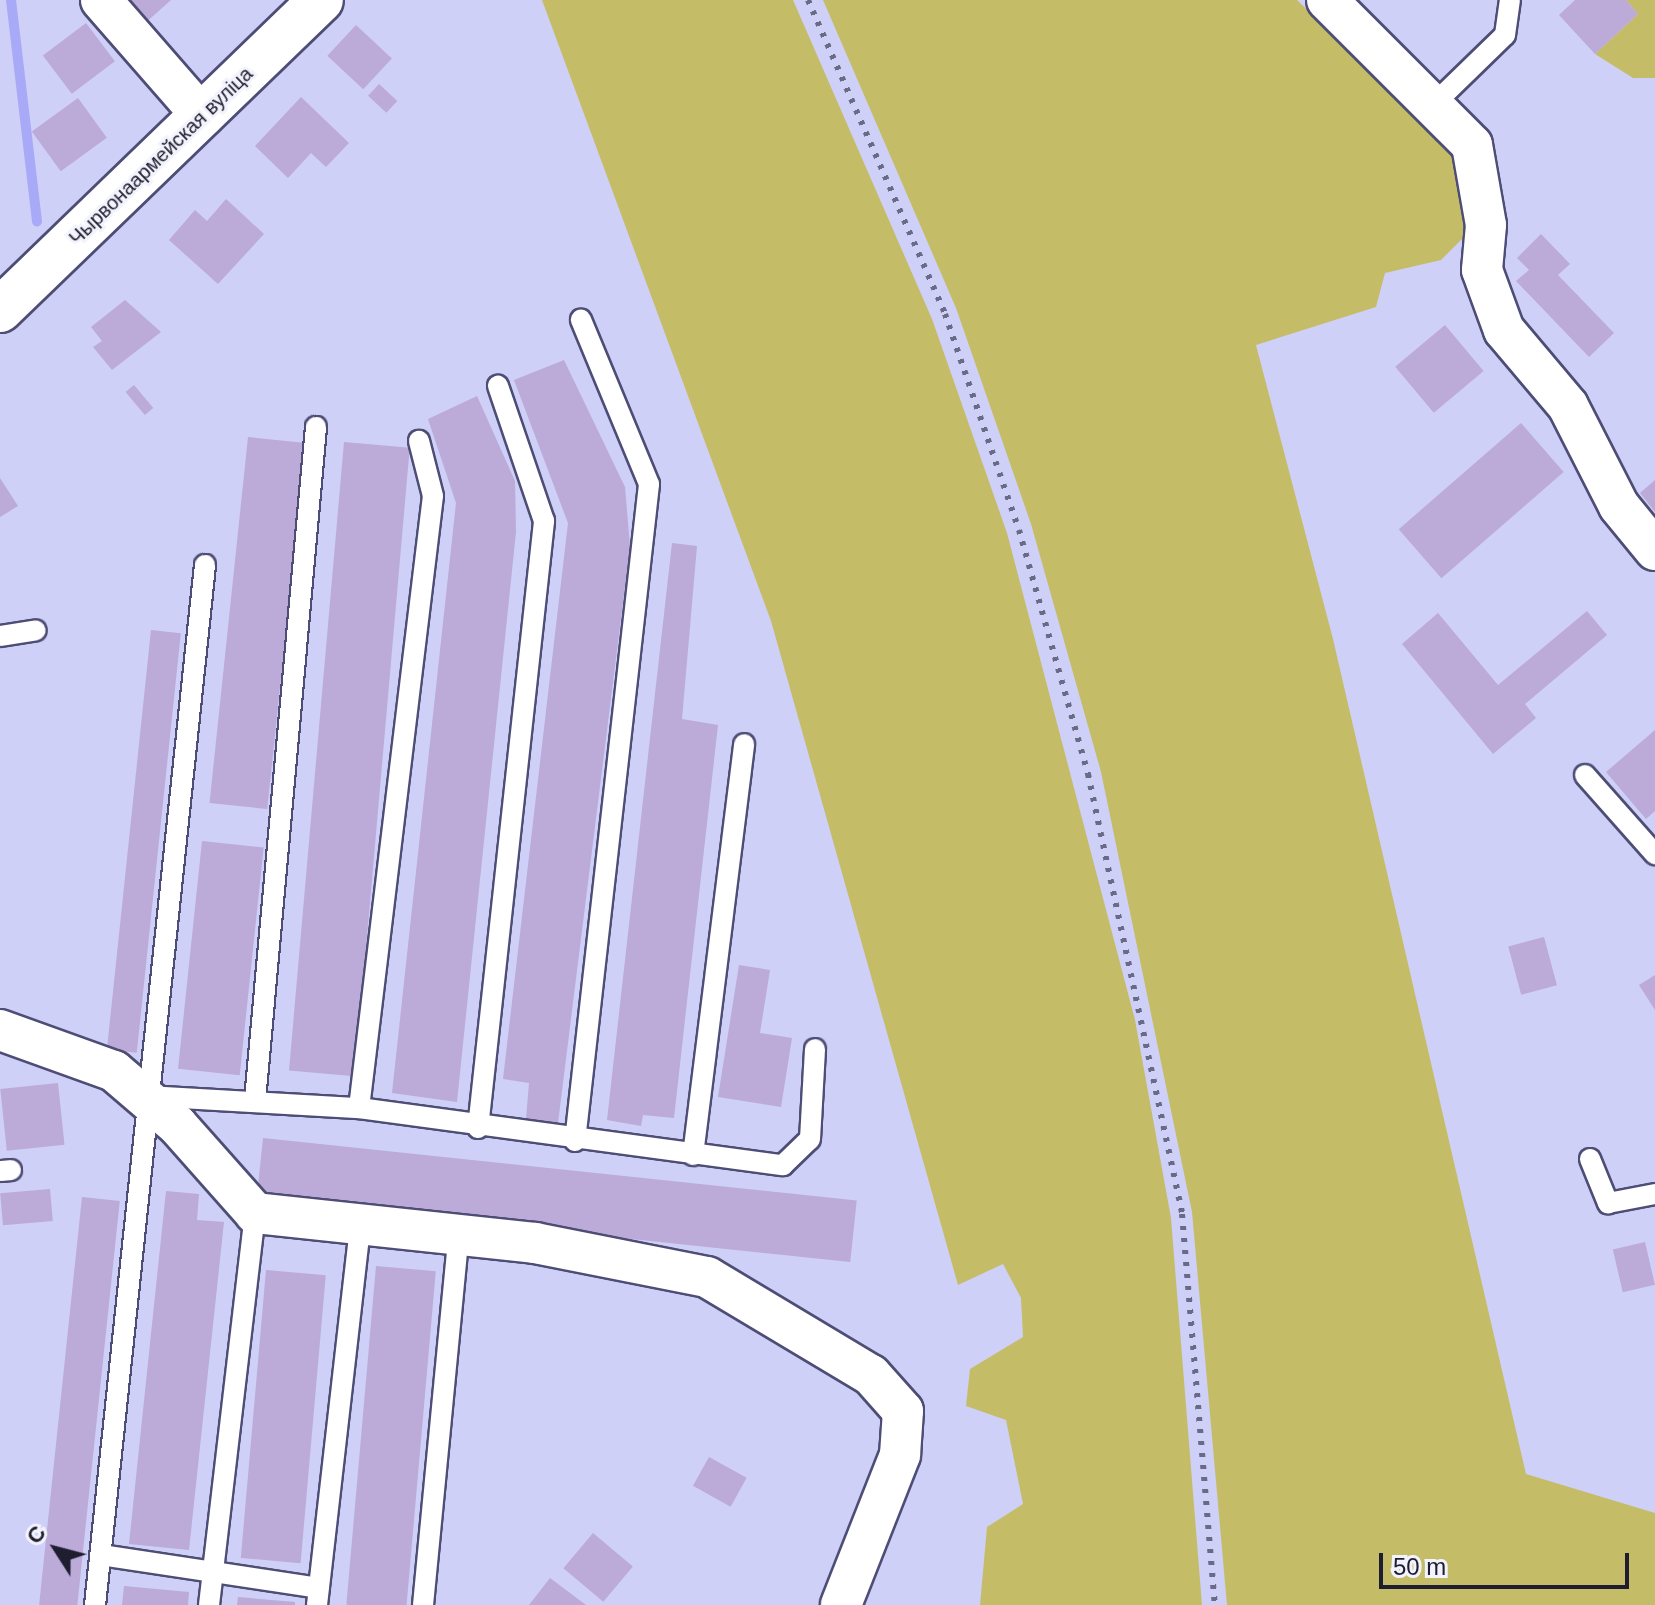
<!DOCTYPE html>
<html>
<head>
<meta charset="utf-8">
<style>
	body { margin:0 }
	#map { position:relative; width:1655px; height:1605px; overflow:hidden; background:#ced0f7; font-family:Helvetica,sans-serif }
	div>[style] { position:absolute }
	.green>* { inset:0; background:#c5bc68 }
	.stream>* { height:10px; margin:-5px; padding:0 5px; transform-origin:5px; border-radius:5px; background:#a8a9f7 }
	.building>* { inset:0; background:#bcaad8; transform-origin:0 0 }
	.roads { filter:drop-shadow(2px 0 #4d4d76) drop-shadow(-2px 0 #4d4d76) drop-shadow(0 2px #4d4d76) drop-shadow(0 -2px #4d4d76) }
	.lane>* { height:20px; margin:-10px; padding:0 10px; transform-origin:10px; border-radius:10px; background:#fff }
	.street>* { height:40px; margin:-20px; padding:0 20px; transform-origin:20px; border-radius:20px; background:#fff }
	.secondary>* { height:44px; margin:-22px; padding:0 22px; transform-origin:22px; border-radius:22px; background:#fff }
	.rail>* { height:6px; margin-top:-3px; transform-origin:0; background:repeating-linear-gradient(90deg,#696a85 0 4px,transparent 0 12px) }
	span { translate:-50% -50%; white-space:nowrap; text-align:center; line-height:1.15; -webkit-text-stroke:6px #f3f3fd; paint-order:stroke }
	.street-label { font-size:20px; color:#1e1e30 }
	.north { position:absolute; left:16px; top:1509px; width:80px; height:80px; -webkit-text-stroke:6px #f3f3fd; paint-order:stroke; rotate:306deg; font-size:22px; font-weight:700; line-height:32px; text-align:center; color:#1e1e30 }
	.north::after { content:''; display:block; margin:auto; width:28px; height:36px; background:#1e1e30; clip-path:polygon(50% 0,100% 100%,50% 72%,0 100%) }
	.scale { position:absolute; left:1379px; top:1553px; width:250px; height:36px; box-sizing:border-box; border:4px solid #1e1e30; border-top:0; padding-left:10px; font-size:24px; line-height:28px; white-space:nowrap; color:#1e1e30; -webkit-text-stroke:6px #f3f3fd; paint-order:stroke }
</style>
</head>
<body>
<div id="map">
	<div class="green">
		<div style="clip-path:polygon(542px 0,793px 0,932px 319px,1007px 533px,1135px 1020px,1171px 1218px,1202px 1605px,980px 1605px,987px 1527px,1023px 1504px,1006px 1420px,966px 1406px,970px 1369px,1023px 1337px,1021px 1298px,1003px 1264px,958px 1285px,771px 621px)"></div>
		<div style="clip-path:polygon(823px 0,1297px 0,1461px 155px,1464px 237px,1441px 260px,1385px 273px,1376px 307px,1256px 345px,1333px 639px,1526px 1474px,1655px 1513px,1655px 1605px,1227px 1605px,1192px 1212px,1101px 772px,1031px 524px,956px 308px)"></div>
		<div style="clip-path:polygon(1626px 0,1655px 0,1655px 78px,1633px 78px,1595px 54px,1638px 14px)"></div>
	</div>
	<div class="stream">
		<div style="left:11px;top:0;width:223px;rotate:83.3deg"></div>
	</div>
	<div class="building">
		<div style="clip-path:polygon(122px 0,171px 0,143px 25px)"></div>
		<div style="clip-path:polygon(1575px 0,1626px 0,1638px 14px,1595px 54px,1559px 15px)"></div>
		<div style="left:86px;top:23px;width:48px;height:54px;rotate:53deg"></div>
		<div style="left:356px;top:25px;width:49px;height:42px;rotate:43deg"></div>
		<div style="left:379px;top:84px;width:25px;height:16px;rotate:43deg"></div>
		<div style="clip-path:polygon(301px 97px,349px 143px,326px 167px,311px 153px,288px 178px,255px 146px)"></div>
		<div style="left:78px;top:98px;width:49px;height:57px;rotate:54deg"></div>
		<div style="clip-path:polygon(226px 199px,264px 234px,218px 284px,169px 240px,195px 210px,207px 221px)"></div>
		<div style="clip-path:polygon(1541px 234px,1570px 264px,1558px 275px,1614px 333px,1589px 357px,1516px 281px,1529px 270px,1517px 258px)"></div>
		<div style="clip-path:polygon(125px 300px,161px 332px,112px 370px,93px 347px,102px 341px,91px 327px)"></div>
		<div style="left:1445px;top:325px;width:60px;height:65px;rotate:50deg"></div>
		<div style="clip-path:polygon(564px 360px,625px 487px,630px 546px,558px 1123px,526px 1119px,529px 1083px,503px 1079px,568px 523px,514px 380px)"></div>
		<div style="left:134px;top:385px;width:30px;height:11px;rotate:50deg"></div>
		<div style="clip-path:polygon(477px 396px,515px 481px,516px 532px,457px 1102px,392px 1093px,456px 503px,428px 419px)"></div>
		<div style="left:1521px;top:423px;width:65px;height:162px;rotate:49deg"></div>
		<div style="left:248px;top:437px;width:58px;height:368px;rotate:6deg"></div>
		<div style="left:344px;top:442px;width:66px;height:631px;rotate:5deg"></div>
		<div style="clip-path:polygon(0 478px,18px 506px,0 517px)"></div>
		<div style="clip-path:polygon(1655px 480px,1655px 512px,1640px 493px)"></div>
		<div style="clip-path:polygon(672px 543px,697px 546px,682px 719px,718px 725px,674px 1118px,643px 1115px,641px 1126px,607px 1120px)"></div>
		<div style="clip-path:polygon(1587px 611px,1607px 635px,1525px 704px,1536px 718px,1493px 754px,1402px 644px,1438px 613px,1498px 685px)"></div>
		<div style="left:151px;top:630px;width:30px;height:422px;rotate:6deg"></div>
		<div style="clip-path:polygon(1655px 730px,1655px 811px,1646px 819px,1606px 772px)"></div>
		<div style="left:202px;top:841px;width:62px;height:229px;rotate:6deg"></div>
		<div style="left:1544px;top:937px;width:50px;height:37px;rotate:75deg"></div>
		<div style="clip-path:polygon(739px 965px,770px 970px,760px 1033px,792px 1038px,781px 1107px,718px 1097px)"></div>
		<div style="clip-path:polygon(1655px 975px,1655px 1010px,1639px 985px)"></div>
		<div style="left:58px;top:1083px;width:62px;height:58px;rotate:84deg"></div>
		<div style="left:263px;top:1138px;width:597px;height:62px;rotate:6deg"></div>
		<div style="left:50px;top:1189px;width:32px;height:50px;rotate:85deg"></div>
		<div style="clip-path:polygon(166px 1191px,199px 1194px,197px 1220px,224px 1222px,189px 1550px,129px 1544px)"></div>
		<div style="left:82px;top:1197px;width:38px;height:410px;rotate:6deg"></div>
		<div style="left:1645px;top:1242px;width:44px;height:33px;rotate:77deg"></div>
		<div style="left:376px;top:1266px;width:60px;height:340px;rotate:5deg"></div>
		<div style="left:266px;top:1270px;width:60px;height:289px;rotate:5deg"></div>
		<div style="left:709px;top:1457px;width:43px;height:33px;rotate:29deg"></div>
		<div style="left:593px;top:1533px;width:52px;height:46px;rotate:40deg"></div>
		<div style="clip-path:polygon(550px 1578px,586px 1605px,529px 1605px)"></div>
		<div style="clip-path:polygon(124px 1586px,189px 1592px,188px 1605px,122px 1605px)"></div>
		<div style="clip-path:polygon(238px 1597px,295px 1602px,295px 1605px,237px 1605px)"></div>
	</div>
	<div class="roads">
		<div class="lane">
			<div style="left:1436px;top:102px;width:96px;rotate:-44.2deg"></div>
			<div style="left:1505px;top:35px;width:35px;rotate:-82deg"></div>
			<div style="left:0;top:636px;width:36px;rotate:-9deg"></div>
			<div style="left:1585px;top:775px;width:106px;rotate:48.5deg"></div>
			<div style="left:148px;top:1096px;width:211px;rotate:3.3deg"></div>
			<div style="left:359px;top:1108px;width:428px;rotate:7.7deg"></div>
			<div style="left:783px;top:1165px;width:37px;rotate:-44deg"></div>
			<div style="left:810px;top:1139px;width:90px;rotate:-86.8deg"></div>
			<div style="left:255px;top:1100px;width:676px;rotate:-84.82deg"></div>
			<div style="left:359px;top:1108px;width:616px;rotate:-83.11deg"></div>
			<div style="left:433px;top:496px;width:57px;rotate:-104.3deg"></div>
			<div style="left:478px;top:1128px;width:611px;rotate:-83.79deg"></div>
			<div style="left:544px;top:521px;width:143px;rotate:-108.8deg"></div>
			<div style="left:575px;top:1141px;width:661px;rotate:-83.57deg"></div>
			<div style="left:649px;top:484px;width:178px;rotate:-112.5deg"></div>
			<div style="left:693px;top:1155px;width:414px;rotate:-82.9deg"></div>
			<div style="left:1590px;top:1159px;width:48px;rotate:67.8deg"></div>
			<div style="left:1608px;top:1203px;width:48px;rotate:-10.8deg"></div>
			<div style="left:0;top:1171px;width:11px;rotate:-5deg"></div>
			<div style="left:101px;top:1555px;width:220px;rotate:8.6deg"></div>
			<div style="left:95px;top:1605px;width:1046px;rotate:-83.96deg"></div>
			<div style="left:209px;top:1605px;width:395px;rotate:-83.3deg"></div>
			<div style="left:317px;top:1605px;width:379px;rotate:-83.5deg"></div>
			<div style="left:423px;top:1605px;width:368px;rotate:-84.5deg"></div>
		</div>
		<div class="street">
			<div style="left:101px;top:0;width:155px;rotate:48.9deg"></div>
			<div style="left:1327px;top:0;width:205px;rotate:45deg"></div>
			<div style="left:1472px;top:145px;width:81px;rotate:80.1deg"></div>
			<div style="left:1486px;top:225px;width:45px;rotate:95.1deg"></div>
			<div style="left:1482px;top:270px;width:64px;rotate:69.9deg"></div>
			<div style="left:1504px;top:330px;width:99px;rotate:49.9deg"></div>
			<div style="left:1568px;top:406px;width:112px;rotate:63deg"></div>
			<div style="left:1619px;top:506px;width:57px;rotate:50.7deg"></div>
			<div style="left:0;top:1030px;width:121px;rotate:19.8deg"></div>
			<div style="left:114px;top:1071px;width:83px;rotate:40.6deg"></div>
			<div style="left:177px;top:1125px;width:118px;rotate:48.4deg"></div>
			<div style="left:255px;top:1213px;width:282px;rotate:6.1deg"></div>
			<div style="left:535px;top:1243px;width:175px;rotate:11.2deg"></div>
			<div style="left:707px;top:1277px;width:191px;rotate:30.9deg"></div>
			<div style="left:871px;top:1375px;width:48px;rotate:48.4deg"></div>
			<div style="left:903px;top:1411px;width:44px;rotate:93.9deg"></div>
			<div style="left:900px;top:1455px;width:161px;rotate:111.5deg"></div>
		</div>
		<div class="secondary">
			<div style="left:0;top:310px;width:446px;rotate:-44deg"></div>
		</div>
	</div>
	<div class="rail">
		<div style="left:808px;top:0;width:343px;rotate:66.4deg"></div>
		<div style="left:945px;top:314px;width:228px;rotate:71.1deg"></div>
		<div style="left:1019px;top:530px;width:254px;rotate:74.2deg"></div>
		<div style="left:1088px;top:774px;width:450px;rotate:77.9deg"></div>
		<div style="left:1182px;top:1214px;width:392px;rotate:85.2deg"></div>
	</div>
	<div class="street-label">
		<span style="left:161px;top:156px;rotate:-44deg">Чырвонаармейская вуліца</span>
	</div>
	<div class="north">С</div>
	<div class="scale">50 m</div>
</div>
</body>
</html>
